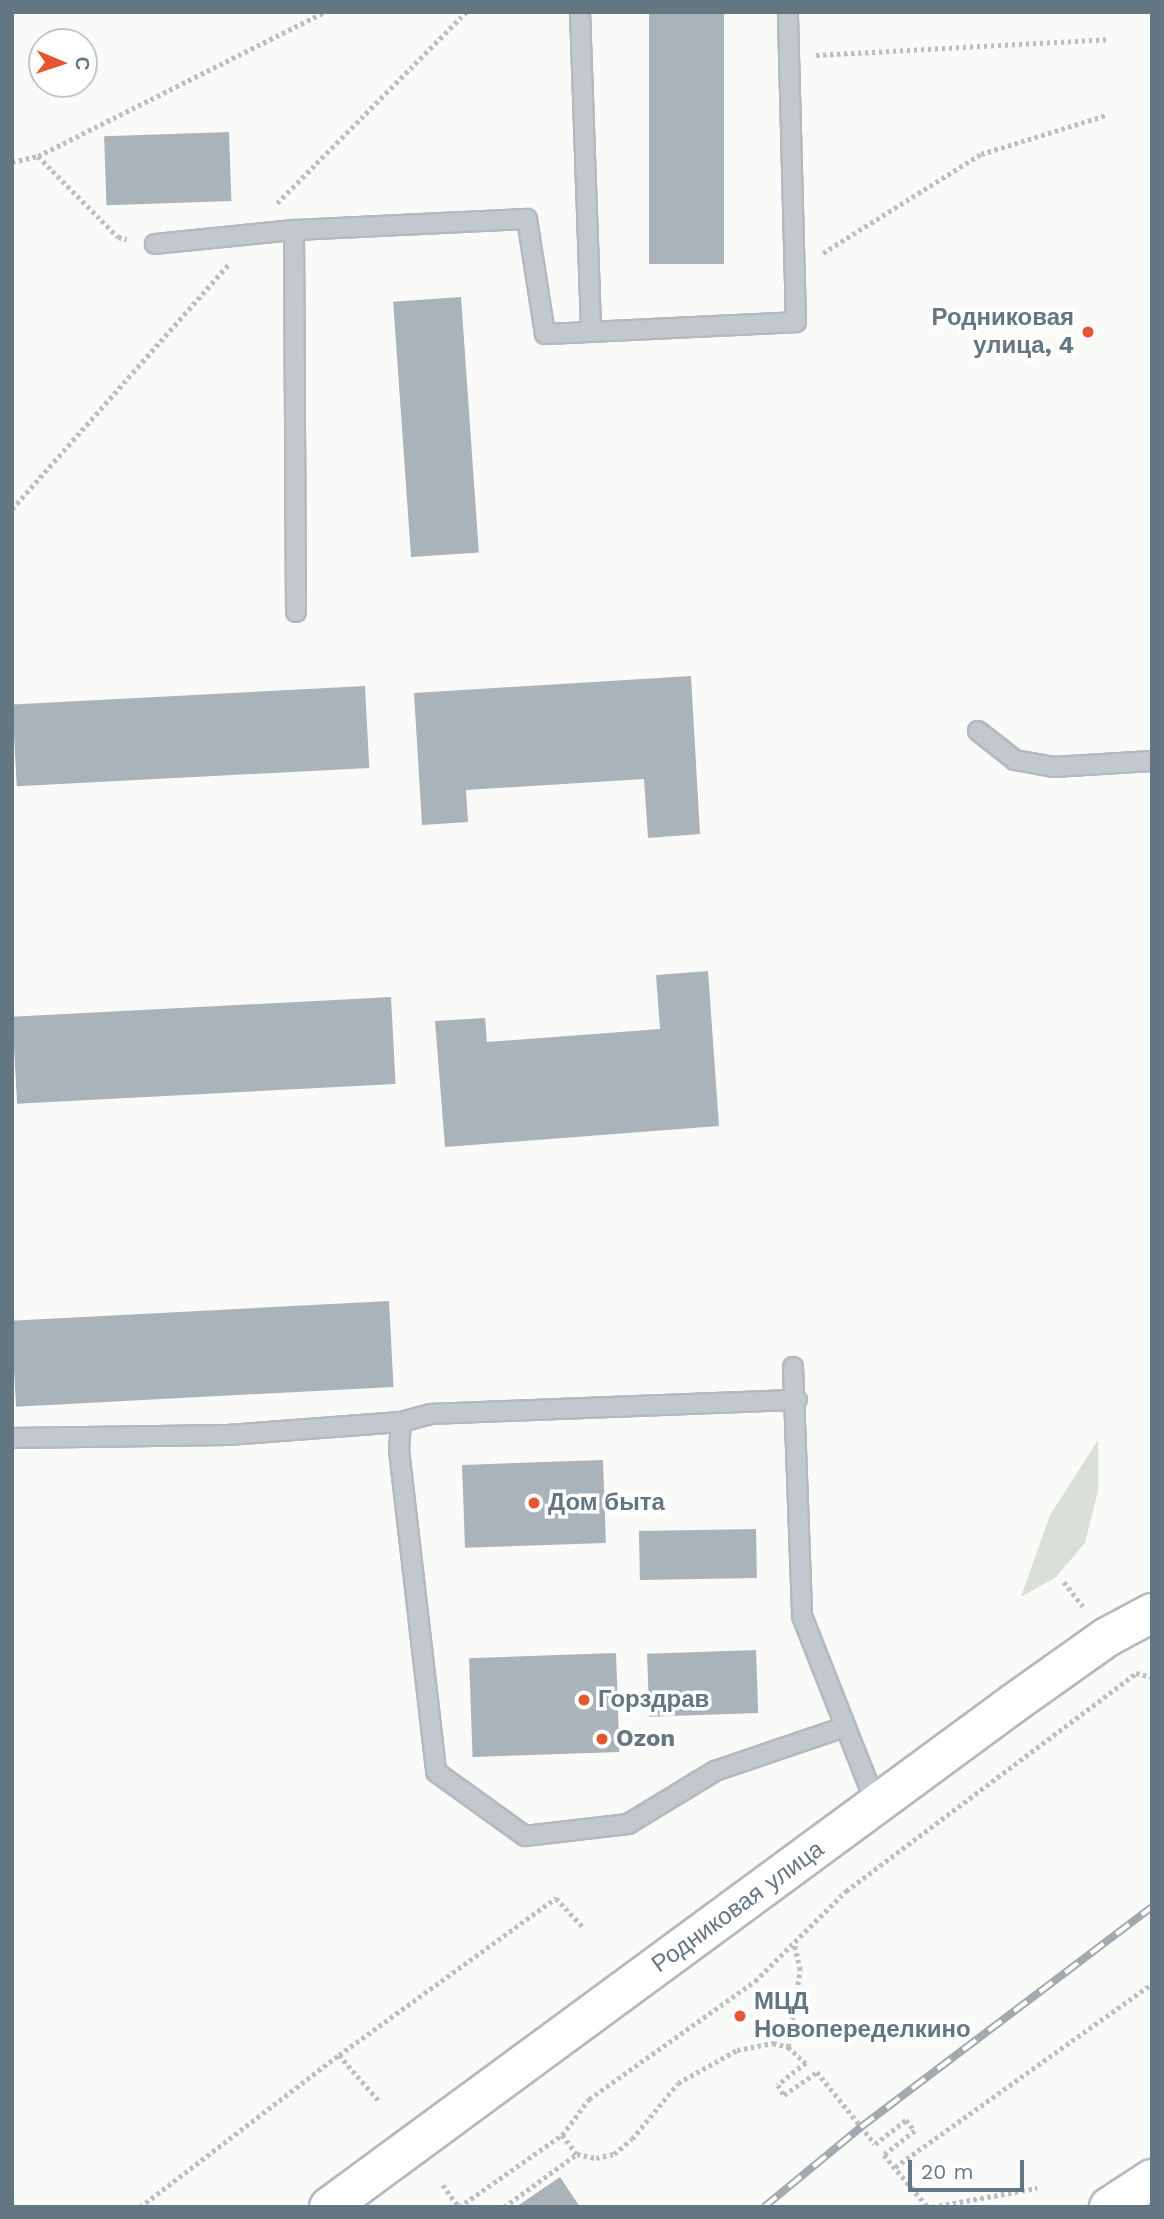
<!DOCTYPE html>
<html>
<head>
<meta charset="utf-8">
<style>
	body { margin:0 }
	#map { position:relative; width:1164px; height:2219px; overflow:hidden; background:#fafaf8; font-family:"Work Sans",sans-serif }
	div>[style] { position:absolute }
	.green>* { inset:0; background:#dadfd7 }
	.building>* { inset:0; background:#aab3b9; transform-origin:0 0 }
	.path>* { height:4.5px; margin-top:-2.25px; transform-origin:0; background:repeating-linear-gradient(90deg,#bbbfc2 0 3.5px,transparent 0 7px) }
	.roads { filter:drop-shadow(2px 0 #b3babf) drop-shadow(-2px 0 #b3babf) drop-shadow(0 2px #b3babf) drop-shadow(0 -2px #b3babf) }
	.lane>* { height:18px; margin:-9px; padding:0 9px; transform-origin:9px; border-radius:9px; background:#c3c8cc }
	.secondary>* { height:38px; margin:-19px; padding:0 19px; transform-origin:19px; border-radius:19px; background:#fff }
	.rail>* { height:8px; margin-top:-4px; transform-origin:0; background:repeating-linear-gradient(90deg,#fff 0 16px,#a2aab0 0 32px); box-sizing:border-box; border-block:2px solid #a2aab0 }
	.dots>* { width:19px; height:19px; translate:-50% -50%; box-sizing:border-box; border:4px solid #fff; border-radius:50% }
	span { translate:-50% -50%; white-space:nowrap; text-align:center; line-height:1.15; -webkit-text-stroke:7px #fff; paint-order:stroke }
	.poi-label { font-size:24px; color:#657683; font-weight:700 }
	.right { translate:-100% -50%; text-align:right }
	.left { translate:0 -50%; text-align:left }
	.street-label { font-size:24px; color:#657683 }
	.frame { position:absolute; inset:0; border:14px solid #657683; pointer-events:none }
	.north { position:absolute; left:28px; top:28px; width:70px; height:70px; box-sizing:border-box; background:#fff; border:2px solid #c1c8cd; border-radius:50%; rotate:92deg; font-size:19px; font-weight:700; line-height:28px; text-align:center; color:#657683 }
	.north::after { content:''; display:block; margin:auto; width:24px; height:32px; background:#e4572e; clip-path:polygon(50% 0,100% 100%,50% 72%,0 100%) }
	.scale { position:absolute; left:908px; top:2160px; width:116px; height:32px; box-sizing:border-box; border:4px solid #657683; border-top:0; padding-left:9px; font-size:21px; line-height:24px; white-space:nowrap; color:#657683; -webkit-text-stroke:5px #fff; paint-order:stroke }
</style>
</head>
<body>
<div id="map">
	<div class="green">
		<div style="clip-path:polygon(1098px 1440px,1098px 1491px,1085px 1543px,1056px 1577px,1021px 1597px,1050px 1515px)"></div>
	</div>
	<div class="building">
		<div style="left:649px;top:12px;width:75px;height:252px"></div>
		<div style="left:229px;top:132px;width:69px;height:125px;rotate:88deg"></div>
		<div style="left:461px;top:297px;width:256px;height:68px;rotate:86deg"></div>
		<div style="clip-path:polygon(691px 676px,700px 834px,648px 838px,644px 779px,466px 790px,468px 822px,422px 825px,414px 693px)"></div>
		<div style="left:365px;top:686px;width:82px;height:353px;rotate:87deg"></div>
		<div style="clip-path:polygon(708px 971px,719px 1126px,445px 1147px,435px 1021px,485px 1018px,487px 1042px,660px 1029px,656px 975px)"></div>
		<div style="left:391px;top:997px;width:87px;height:379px;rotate:87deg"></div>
		<div style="left:389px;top:1301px;width:86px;height:378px;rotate:87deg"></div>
		<div style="left:603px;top:1460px;width:83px;height:141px;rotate:88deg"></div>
		<div style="left:756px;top:1529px;width:49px;height:117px;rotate:89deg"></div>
		<div style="left:756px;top:1650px;width:63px;height:109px;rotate:88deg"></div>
		<div style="left:616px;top:1653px;width:99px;height:147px;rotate:88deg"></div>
		<div style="clip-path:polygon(560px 2177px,580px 2207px,516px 2207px)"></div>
	</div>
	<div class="path">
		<div style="left:816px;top:55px;width:292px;rotate:-3.1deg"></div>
		<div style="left:38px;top:156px;width:320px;rotate:-26.7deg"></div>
		<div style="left:12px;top:162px;width:27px;rotate:-13deg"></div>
		<div style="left:38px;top:156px;width:114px;rotate:45.4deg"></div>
		<div style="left:118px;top:237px;width:9px;rotate:13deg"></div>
		<div style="left:277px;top:203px;width:269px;rotate:-45.3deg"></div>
		<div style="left:823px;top:253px;width:186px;rotate:-32.1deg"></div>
		<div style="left:981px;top:154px;width:132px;rotate:-17.2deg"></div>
		<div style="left:12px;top:509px;width:326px;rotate:-48.5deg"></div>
		<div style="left:1064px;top:1582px;width:31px;rotate:52deg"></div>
		<div style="left:1136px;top:1673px;width:16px;rotate:14deg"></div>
		<div style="left:788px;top:2047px;width:78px;rotate:-81.1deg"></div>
		<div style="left:800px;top:1970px;width:26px;rotate:-103deg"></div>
		<div style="left:339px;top:2055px;width:61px;rotate:49deg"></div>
		<div style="left:562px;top:2135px;width:24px;rotate:52deg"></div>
		<div style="left:577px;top:2154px;width:19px;rotate:12deg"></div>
		<div style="left:596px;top:2158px;width:18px;rotate:-13deg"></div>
		<div style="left:614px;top:2154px;width:23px;rotate:-40deg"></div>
		<div style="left:632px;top:2139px;width:72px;rotate:-50.6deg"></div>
		<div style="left:678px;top:2083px;width:68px;rotate:-29.2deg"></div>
		<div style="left:737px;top:2050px;width:37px;rotate:-11deg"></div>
		<div style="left:773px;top:2043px;width:16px;rotate:15deg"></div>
		<div style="left:788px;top:2047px;width:24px;rotate:42deg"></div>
		<div style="left:806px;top:2063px;width:36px;rotate:142deg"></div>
		<div style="left:778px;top:2085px;width:12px;rotate:59deg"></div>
		<div style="left:784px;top:2095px;width:40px;rotate:-34.9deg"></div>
		<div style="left:817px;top:2072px;width:92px;rotate:51.1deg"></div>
		<div style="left:875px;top:2144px;width:39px;rotate:-38deg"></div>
		<div style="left:906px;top:2120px;width:14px;rotate:51deg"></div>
		<div style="left:915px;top:2131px;width:39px;rotate:142deg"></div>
		<div style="left:884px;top:2155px;width:68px;rotate:49.8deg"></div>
		<div style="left:895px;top:2167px;width:315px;rotate:-35.5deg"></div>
		<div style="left:443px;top:2185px;width:27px;rotate:54deg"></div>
		<div style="left:140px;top:2207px;width:250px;rotate:-37.4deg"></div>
		<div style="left:339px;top:2055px;width:268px;rotate:-35.9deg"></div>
		<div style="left:556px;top:1898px;width:41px;rotate:47deg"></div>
		<div style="left:459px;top:2207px;width:126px;rotate:-35deg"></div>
		<div style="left:562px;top:2135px;width:45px;rotate:-53.1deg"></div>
		<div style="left:589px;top:2099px;width:204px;rotate:-35.4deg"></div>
		<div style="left:755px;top:1981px;width:128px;rotate:-44.7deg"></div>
		<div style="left:846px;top:1891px;width:363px;rotate:-36.9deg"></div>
		<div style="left:504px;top:2207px;width:90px;rotate:-36deg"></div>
		<div style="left:932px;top:2207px;width:107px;rotate:-10.3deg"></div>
	</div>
	<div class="roads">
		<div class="lane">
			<div style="left:580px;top:12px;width:320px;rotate:88deg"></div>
			<div style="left:155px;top:244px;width:140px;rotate:-5.8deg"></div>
			<div style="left:296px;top:612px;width:382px;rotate:-90.3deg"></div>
			<div style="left:294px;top:230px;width:233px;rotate:-2.7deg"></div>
			<div style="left:527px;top:219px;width:116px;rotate:81.1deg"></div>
			<div style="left:545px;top:334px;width:251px;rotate:-2.7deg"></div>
			<div style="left:796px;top:322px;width:310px;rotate:-91.5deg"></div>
			<div style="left:978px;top:731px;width:47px;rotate:38.1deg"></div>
			<div style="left:1015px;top:760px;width:39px;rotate:10deg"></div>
			<div style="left:1053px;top:767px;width:99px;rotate:-3.5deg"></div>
			<div style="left:793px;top:1367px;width:249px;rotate:87.9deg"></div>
			<div style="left:802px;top:1616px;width:204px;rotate:68.5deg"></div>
			<div style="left:401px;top:1422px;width:28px;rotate:94deg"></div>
			<div style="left:399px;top:1450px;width:324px;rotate:83.4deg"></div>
			<div style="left:436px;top:1772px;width:110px;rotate:35.7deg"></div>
			<div style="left:525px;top:1836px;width:104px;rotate:-6.6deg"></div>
			<div style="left:628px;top:1824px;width:102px;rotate:-31.3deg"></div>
			<div style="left:715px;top:1771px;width:136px;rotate:-18.8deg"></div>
			<div style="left:12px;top:1438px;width:216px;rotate:-0.8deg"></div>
			<div style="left:228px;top:1435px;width:173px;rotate:-4.3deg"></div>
			<div style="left:401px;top:1422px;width:31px;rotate:-15deg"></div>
			<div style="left:431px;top:1414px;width:366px;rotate:-2.2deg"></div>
		</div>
		<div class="secondary">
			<div style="left:329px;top:2207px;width:850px;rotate:-36.34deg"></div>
			<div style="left:1014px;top:1703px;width:114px;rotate:-35.4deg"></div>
			<div style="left:1107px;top:1637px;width:51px;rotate:-28.1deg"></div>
			<div style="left:1109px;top:2207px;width:51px;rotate:-33.1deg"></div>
		</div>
	</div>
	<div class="rail">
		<div style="left:764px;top:2207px;width:126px;rotate:-39.5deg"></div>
		<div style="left:861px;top:2127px;width:365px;rotate:-37.1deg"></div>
	</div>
	<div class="dots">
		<div style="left:1088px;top:332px;background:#e4572e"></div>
		<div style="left:534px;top:1503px;background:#e4572e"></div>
		<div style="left:584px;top:1700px;background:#e4572e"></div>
		<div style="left:602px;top:1739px;background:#e4572e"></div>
		<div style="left:740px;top:2016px;background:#e4572e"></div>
	</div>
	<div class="poi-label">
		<span class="right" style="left:1074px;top:332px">Родниковая<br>улица, 4</span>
		<span class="left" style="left:548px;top:1503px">Дом быта</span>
		<span class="left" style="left:598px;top:1700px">Горздрав</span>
		<span class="left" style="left:616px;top:1739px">Ozon</span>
		<span class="left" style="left:754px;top:2016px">МЦД<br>Новопеределкино</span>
	</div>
	<div class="street-label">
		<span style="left:738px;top:1907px;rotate:-36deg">Родниковая улица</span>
	</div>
	<div class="frame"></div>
	<div class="north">С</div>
	<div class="scale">20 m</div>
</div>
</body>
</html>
